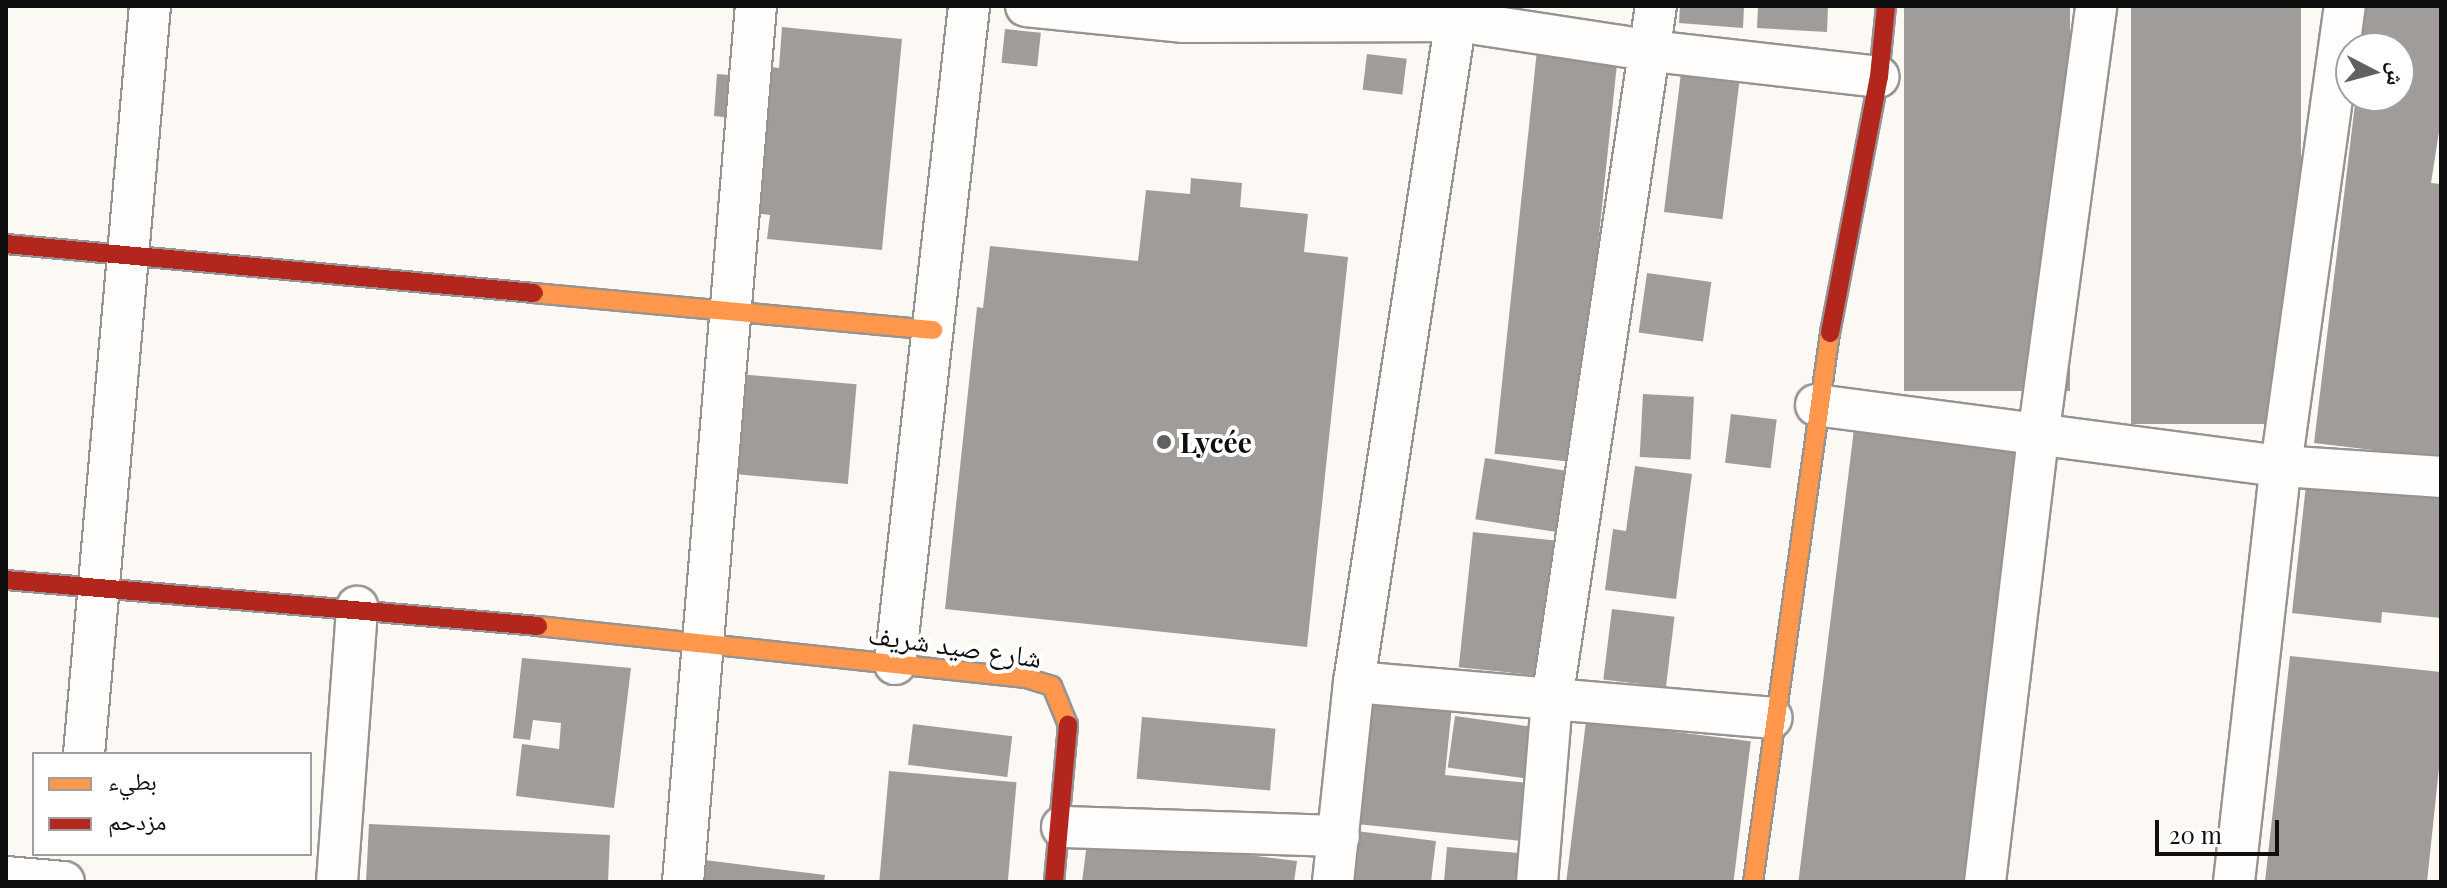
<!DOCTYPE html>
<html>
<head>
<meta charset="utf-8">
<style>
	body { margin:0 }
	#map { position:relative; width:2447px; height:888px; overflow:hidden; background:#fcf8f4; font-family:"Playfair Display","Noto Naskh Arabic",serif }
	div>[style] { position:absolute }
	.building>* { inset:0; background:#a09c99; transform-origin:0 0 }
	.roads { filter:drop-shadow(2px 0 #969492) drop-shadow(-2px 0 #969492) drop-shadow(0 2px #969492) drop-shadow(0 -2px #969492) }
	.street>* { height:40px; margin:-20px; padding:0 20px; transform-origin:20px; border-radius:20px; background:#fffefd }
	.slow>* { height:18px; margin:-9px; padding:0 9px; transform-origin:9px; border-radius:9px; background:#ff974d }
	.jam>* { height:18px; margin:-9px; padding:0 9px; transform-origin:9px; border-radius:9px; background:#b3261e }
	.dots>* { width:22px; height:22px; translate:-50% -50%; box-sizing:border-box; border:4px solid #fff; border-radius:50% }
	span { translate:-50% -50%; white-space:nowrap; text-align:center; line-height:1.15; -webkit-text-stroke:8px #fff; paint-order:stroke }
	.poi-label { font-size:28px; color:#0f0f0f; font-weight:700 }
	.left { translate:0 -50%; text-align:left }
	.street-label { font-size:28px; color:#0f0f0f }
	.frame { position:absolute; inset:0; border:8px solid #0f0f0f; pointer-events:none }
	.legend { position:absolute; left:32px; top:752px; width:280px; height:104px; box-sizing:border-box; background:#fff; border:2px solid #9f9f9f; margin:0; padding:10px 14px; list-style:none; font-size:24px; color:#0f0f0f }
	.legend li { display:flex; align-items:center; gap:16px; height:40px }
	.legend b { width:40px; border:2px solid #9f9f9f }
	.north { position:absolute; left:2335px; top:32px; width:80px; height:80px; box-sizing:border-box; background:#fff; border:2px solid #9f9f9f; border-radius:50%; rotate:96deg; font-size:22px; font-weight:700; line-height:32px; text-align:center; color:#0f0f0f }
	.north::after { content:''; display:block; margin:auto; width:28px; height:36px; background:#62615f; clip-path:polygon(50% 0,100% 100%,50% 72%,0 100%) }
	.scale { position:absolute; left:2155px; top:820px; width:124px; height:36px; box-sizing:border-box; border:4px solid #0f0f0f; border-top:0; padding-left:10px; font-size:24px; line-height:28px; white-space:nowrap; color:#0f0f0f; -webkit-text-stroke:6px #fff; paint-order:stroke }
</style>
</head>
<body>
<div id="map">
	<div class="building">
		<div style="clip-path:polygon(1680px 6px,1744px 6px,1743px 28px,1679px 23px)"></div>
		<div style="clip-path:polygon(1758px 6px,1828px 6px,1827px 32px,1757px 28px)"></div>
		<div style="left:1904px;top:6px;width:166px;height:385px"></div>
		<div style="left:2131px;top:6px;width:170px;height:418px"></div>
		<div style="clip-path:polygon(2366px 6px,2441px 6px,2441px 119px,2431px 183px,2441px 184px,2441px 467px,2406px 463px,2407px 454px,2314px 443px,2356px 96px,2399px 96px,2399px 48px,2361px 48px)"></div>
		<div style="clip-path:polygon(782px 27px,902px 39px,882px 250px,767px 239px,770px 215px,743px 212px,757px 65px,779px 68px)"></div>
		<div style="left:1005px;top:29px;width:36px;height:34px;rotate:6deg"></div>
		<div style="left:1537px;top:50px;width:81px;height:406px;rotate:6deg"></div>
		<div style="left:1367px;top:54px;width:40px;height:36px;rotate:7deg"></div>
		<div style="left:1681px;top:73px;width:59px;height:140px;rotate:7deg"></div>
		<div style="clip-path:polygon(717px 74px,754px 77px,733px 118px,714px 116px)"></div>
		<div style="clip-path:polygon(1191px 178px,1242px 183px,1240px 207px,1308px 214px,1304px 252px,1348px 257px,1307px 647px,945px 609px,977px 307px,983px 308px,990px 246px,1138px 261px,1146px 190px,1190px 194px)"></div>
		<div style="left:1647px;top:273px;width:65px;height:60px;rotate:8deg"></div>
		<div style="left:738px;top:374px;width:119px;height:100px;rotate:5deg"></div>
		<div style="left:1643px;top:394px;width:51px;height:63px;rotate:3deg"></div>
		<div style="left:1731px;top:414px;width:46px;height:49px;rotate:7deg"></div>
		<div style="left:1854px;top:429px;width:167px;height:456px;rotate:7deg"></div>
		<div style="left:1485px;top:458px;width:87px;height:62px;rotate:9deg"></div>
		<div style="clip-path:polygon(1635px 466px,1692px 474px,1676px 599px,1605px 590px,1613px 529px,1626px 531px)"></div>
		<div style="clip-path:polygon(2306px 485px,2441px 499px,2441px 618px,2382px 612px,2381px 623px,2292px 613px)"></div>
		<div style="left:1473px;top:532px;width:82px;height:136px;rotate:6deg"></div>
		<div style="left:1612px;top:609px;width:63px;height:71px;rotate:7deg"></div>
		<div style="clip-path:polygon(2290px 656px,2441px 672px,2441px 749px,2427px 882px,2265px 882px)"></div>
		<div style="clip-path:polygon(522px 658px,631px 668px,614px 808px,516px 796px,522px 744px,559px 749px,561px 723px,533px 720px,530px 740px,513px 738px)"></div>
		<div style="clip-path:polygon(1371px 698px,1452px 706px,1445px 775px,1528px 783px,1522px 841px,1357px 824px)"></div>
		<div style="left:1455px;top:716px;width:81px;height:52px;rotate:8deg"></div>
		<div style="left:1142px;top:717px;width:134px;height:62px;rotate:5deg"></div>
		<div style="left:1586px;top:721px;width:166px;height:162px;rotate:7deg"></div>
		<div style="left:913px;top:724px;width:100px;height:41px;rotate:7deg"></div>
		<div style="left:889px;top:771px;width:128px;height:111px;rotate:5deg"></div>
		<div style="clip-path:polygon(369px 824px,610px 835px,608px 882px,366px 882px)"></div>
		<div style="clip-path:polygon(1356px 831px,1436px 841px,1431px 882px,1350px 882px)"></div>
		<div style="clip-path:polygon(1088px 835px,1297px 861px,1294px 882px,1082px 882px)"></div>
		<div style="clip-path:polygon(1447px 847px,1519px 853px,1517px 882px,1444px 882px)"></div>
		<div style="clip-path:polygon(697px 859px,825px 875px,824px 882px,694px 882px)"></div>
	</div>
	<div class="roads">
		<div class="street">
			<div style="left:1026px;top:6px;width:159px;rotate:5.8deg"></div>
			<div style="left:1184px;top:22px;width:273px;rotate:-0.2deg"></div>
			<div style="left:1457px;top:21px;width:197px;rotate:8.7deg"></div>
			<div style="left:1652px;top:51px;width:228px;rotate:6.5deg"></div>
			<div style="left:1816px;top:405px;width:469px;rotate:7.5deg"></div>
			<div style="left:2281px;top:466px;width:160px;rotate:3.9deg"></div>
			<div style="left:895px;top:664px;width:662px;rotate:-83.58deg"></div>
			<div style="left:1354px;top:682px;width:419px;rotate:4.9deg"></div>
			<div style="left:84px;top:754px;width:751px;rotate:-84.96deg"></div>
			<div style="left:1062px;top:827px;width:277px;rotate:1.9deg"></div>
			<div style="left:6px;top:877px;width:58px;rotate:4.9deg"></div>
			<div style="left:337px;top:882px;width:276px;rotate:-85.8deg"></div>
			<div style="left:683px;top:882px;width:879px;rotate:-85.24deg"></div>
			<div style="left:1333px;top:882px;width:201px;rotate:-84deg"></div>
			<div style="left:1354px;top:682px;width:684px;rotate:-81.25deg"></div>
			<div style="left:1537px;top:882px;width:183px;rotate:-85.3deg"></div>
			<div style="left:1552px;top:700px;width:702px;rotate:-81.48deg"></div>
			<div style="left:1985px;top:882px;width:448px;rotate:-83.2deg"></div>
			<div style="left:2038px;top:437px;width:435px;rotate:-82.3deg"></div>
			<div style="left:2234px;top:882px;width:419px;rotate:-83.6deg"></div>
			<div style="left:2281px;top:466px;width:464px;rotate:-82.1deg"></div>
		</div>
		<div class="slow">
			<div style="left:534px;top:293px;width:401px;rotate:5.3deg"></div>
			<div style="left:538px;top:626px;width:491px;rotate:6.1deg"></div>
			<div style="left:1026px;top:678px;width:27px;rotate:17deg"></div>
			<div style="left:1052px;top:686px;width:42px;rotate:67.7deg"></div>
			<div style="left:1753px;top:882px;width:554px;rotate:-82.02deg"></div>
		</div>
		<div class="jam">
			<div style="left:6px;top:244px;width:530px;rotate:5.3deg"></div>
			<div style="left:1830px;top:333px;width:261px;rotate:-79.2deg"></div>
			<div style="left:1879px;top:77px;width:71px;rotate:-84.4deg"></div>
			<div style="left:6px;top:580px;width:534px;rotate:4.94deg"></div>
			<div style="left:1054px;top:882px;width:158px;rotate:-84.9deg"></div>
		</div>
	</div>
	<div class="dots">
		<div style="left:1164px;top:442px;background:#62615f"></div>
	</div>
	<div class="poi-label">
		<span class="left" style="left:1180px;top:442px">Lycée</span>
	</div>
	<div class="street-label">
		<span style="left:955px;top:645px;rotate:8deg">شارع صيد شريف</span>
	</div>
	<div class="frame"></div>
	<ul class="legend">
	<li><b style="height:10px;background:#ff974d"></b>بطيء</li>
	<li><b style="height:10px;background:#b3261e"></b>مزدحم</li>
	</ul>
	<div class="north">ش</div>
	<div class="scale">20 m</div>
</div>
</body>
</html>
